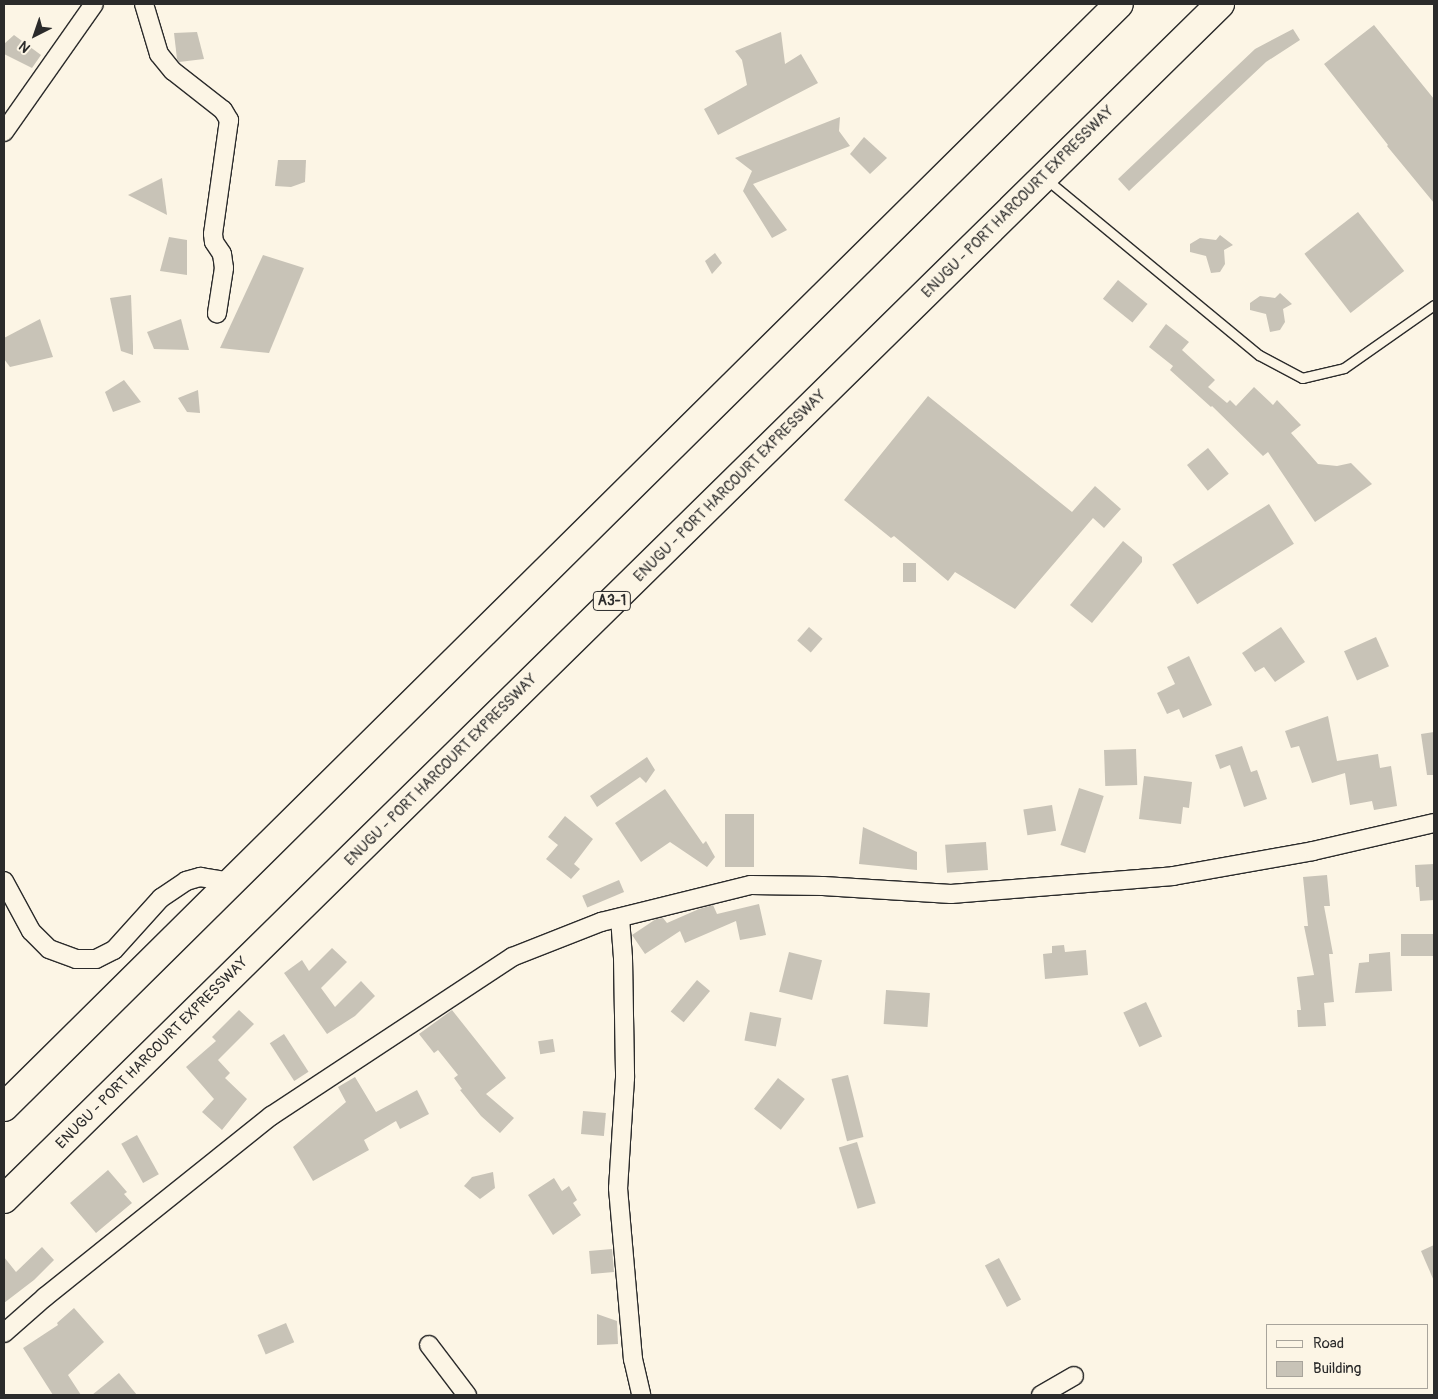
<!DOCTYPE html>
<html>
<head>
<meta charset="utf-8">
<style>
	body { margin:0 }
	#map { position:relative; width:1438px; height:1399px; overflow:hidden; background:#fcf5e5; font-family:Pangolin,sans-serif }
	div>[style] { position:absolute }
	.building>* { inset:0; background:#c8c3b7; transform-origin:0 0 }
	.roads { filter:drop-shadow(1px 0 #2b2b2b) drop-shadow(-1px 0 #2b2b2b) drop-shadow(0 1px #2b2b2b) drop-shadow(0 -1px #2b2b2b) }
	.service>* { height:9px; margin:-4.5px; padding:0 4.5px; transform-origin:4.5px; border-radius:4.5px; background:#fcf5e5 }
	.minor>* { height:18px; margin:-9px; padding:0 9px; transform-origin:9px; border-radius:9px; background:#fcf5e5 }
	.trunk>* { height:28px; margin:-14px; padding:0 14px; transform-origin:14px; border-radius:14px; background:#fcf5e5 }
	span { translate:-50% -50%; white-space:nowrap; text-align:center; line-height:1.15; -webkit-text-stroke:4px #fcf5e5; paint-order:stroke }
	.shield-label span { padding:1px 4px; background:#fcf5e5; border:1px solid; border-radius:4px; -webkit-text-stroke-width:0 }
	.shield-label { font-size:14px; color:#2b2b2b; font-weight:700 }
	.street-label { font-size:15px; color:#2b2b2b }
	.frame { position:absolute; inset:0; border:5px solid #2b2b2b; pointer-events:none }
	.legend { position:absolute; left:1266px; top:1324px; width:162px; height:65px; box-sizing:border-box; background:#fcf5e5; border:1px solid #a8a49b; margin:0; padding:6px 9px; list-style:none; font-size:15px; color:#2b2b2b }
	.legend li { display:flex; align-items:center; gap:10px; height:25px }
	.legend b { width:25px; border:1px solid #a8a49b }
	.north { position:absolute; left:10px; top:10px; width:50px; height:50px; -webkit-text-stroke:4px #fcf5e5; paint-order:stroke; rotate:221deg; font-size:14px; font-weight:700; line-height:20px; text-align:center; color:#2b2b2b }
	.north::after { content:''; display:block; margin:auto; width:18px; height:22px; background:#2b2b2b; clip-path:polygon(50% 0,100% 100%,50% 72%,0 100%) }
</style>
</head>
<body>
<div id="map">
	<div class="building">
		<div style="clip-path:polygon(1374px 25px,1434px 99px,1434px 203px,1387px 146px,1388px 145px,1324px 64px)"></div>
		<div style="clip-path:polygon(1293px 29px,1300px 40px,1266px 62px,1129px 191px,1118px 179px,1255px 49px)"></div>
		<div style="clip-path:polygon(197px 32px,204px 59px,179px 62px,177px 59px,174px 33px)"></div>
		<div style="clip-path:polygon(781px 32px,785px 64px,801px 54px,818px 83px,718px 135px,704px 109px,747px 85px,742px 60px,735px 51px)"></div>
		<div style="clip-path:polygon(14px 35px,41px 55px,32px 68px,4px 54px,4px 44px)"></div>
		<div style="clip-path:polygon(840px 117px,839px 131px,850px 146px,753px 184px,787px 230px,772px 238px,743px 191px,752px 171px,735px 158px)"></div>
		<div style="clip-path:polygon(864px 137px,887px 158px,870px 174px,850px 154px)"></div>
		<div style="clip-path:polygon(278px 160px,306px 160px,305px 182px,291px 187px,275px 186px)"></div>
		<div style="clip-path:polygon(162px 178px,167px 215px,128px 195px)"></div>
		<div style="left:1358px;top:212px;width:75px;height:68px;rotate:52deg"></div>
		<div style="clip-path:polygon(1220px 235px,1233px 245px,1224px 250px,1225px 264px,1220px 272px,1211px 273px,1206px 256px,1190px 252px,1190px 244px,1200px 238px,1216px 240px)"></div>
		<div style="clip-path:polygon(169px 237px,187px 240px,187px 275px,160px 271px)"></div>
		<div style="clip-path:polygon(715px 253px,722px 263px,712px 274px,705px 261px)"></div>
		<div style="clip-path:polygon(263px 255px,304px 268px,269px 353px,220px 348px)"></div>
		<div style="left:1118px;top:280px;width:38px;height:24px;rotate:39deg"></div>
		<div style="clip-path:polygon(1280px 293px,1292px 304px,1283px 309px,1285px 322px,1280px 330px,1270px 332px,1266px 314px,1250px 310px,1250px 303px,1260px 296px,1275px 298px)"></div>
		<div style="clip-path:polygon(131px 295px,133px 346px,133px 355px,121px 351px,110px 298px)"></div>
		<div style="clip-path:polygon(40px 319px,53px 357px,10px 367px,4px 359px,4px 338px)"></div>
		<div style="clip-path:polygon(181px 319px,189px 350px,154px 349px,147px 332px)"></div>
		<div style="clip-path:polygon(1166px 324px,1189px 342px,1182px 350px,1215px 380px,1208px 387px,1227px 403px,1230px 400px,1236px 406px,1254px 387px,1273px 405px,1277px 400px,1301px 425px,1291px 433px,1318px 464px,1337px 466px,1351px 463px,1372px 484px,1315px 522px,1268px 452px,1263px 456px,1212px 406px,1211px 407px,1170px 370px,1173px 366px,1149px 347px)"></div>
		<div style="clip-path:polygon(124px 380px,141px 402px,113px 412px,105px 392px)"></div>
		<div style="clip-path:polygon(198px 390px,200px 413px,187px 412px,178px 398px)"></div>
		<div style="clip-path:polygon(928px 396px,1072px 512px,1095px 486px,1121px 509px,1104px 528px,1093px 518px,1015px 609px,955px 572px,948px 581px,894px 536px,891px 538px,844px 500px)"></div>
		<div style="left:1208px;top:448px;width:33px;height:27px;rotate:51deg"></div>
		<div style="left:1269px;top:504px;width:47px;height:114px;rotate:58deg"></div>
		<div style="clip-path:polygon(1123px 541px,1142px 557px,1142px 562px,1092px 623px,1070px 605px)"></div>
		<div style="left:903px;top:563px;width:13px;height:19px"></div>
		<div style="left:809px;top:627px;width:18px;height:18px;rotate:41deg"></div>
		<div style="clip-path:polygon(1281px 627px,1305px 662px,1275px 682px,1264px 667px,1255px 672px,1242px 653px)"></div>
		<div style="left:1376px;top:637px;width:32px;height:35px;rotate:66deg"></div>
		<div style="clip-path:polygon(1189px 656px,1212px 705px,1183px 718px,1179px 709px,1167px 714px,1157px 693px,1175px 684px,1167px 667px)"></div>
		<div style="clip-path:polygon(1328px 716px,1337px 761px,1378px 754px,1380px 768px,1391px 766px,1397px 806px,1374px 810px,1372px 801px,1350px 805px,1345px 773px,1312px 783px,1299px 746px,1291px 748px,1285px 731px)"></div>
		<div style="clip-path:polygon(1434px 732px,1434px 775px,1427px 775px,1421px 734px)"></div>
		<div style="clip-path:polygon(1242px 746px,1251px 772px,1257px 770px,1267px 799px,1244px 807px,1230px 765px,1220px 769px,1215px 755px)"></div>
		<div style="left:1136px;top:749px;width:36px;height:32px;rotate:88deg"></div>
		<div style="clip-path:polygon(647px 757px,655px 770px,646px 783px,640px 777px,597px 807px,590px 796px)"></div>
		<div style="clip-path:polygon(1144px 776px,1192px 782px,1189px 808px,1183px 807px,1181px 824px,1139px 819px)"></div>
		<div style="left:1079px;top:788px;width:26px;height:60px;rotate:18deg"></div>
		<div style="clip-path:polygon(665px 789px,703px 844px,706px 841px,715px 857px,707px 867px,670px 842px,641px 862px,615px 823px)"></div>
		<div style="left:1052px;top:805px;width:26px;height:29px;rotate:81deg"></div>
		<div style="left:725px;top:814px;width:29px;height:53px"></div>
		<div style="clip-path:polygon(565px 816px,593px 839px,574px 864px,580px 869px,571px 879px,546px 859px,558px 845px,548px 837px)"></div>
		<div style="clip-path:polygon(863px 827px,917px 852px,917px 870px,859px 864px)"></div>
		<div style="left:986px;top:842px;width:28px;height:41px;rotate:86deg"></div>
		<div style="clip-path:polygon(1434px 864px,1434px 900px,1420px 901px,1419px 887px,1416px 887px,1415px 865px)"></div>
		<div style="clip-path:polygon(1327px 875px,1330px 906px,1324px 906px,1333px 954px,1329px 954px,1334px 1002px,1324px 1003px,1326px 1026px,1298px 1027px,1297px 1010px,1301px 1010px,1297px 977px,1314px 975px,1304px 926px,1308px 926px,1303px 877px)"></div>
		<div style="left:619px;top:880px;width:13px;height:40px;rotate:67deg"></div>
		<div style="clip-path:polygon(759px 904px,766px 935px,740px 940px,736px 921px,685px 943px,680px 931px,645px 954px,632px 935px,656px 919px,663px 918px,667px 923px,699px 909px,713px 905px,717px 914px)"></div>
		<div style="left:1434px;top:934px;width:22px;height:33px;rotate:90deg"></div>
		<div style="clip-path:polygon(1064px 945px,1065px 952px,1086px 950px,1088px 975px,1045px 979px,1043px 954px,1052px 953px,1052px 946px)"></div>
		<div style="clip-path:polygon(332px 948px,347px 962px,321px 988px,335px 1007px,361px 981px,375px 996px,355px 1016px,327px 1034px,284px 973px,302px 960px,309px 971px)"></div>
		<div style="left:789px;top:952px;width:34px;height:41px;rotate:14deg"></div>
		<div style="clip-path:polygon(1390px 952px,1392px 991px,1355px 993px,1359px 963px,1369px 962px,1369px 954px)"></div>
		<div style="left:697px;top:980px;width:17px;height:41px;rotate:40deg"></div>
		<div style="left:886px;top:990px;width:44px;height:34px;rotate:4deg"></div>
		<div style="left:1146px;top:1002px;width:38px;height:25px;rotate:65deg"></div>
		<div style="clip-path:polygon(239px 1010px,254px 1024px,218px 1060px,230px 1073px,225px 1078px,247px 1099px,222px 1130px,202px 1112px,214px 1099px,186px 1067px,216px 1041px,212px 1037px)"></div>
		<div style="clip-path:polygon(452px 1010px,506px 1078px,486px 1094px,514px 1118px,500px 1133px,481px 1116px,460px 1090px,462px 1089px,454px 1078px,458px 1075px,438px 1050px,434px 1053px,419px 1034px)"></div>
		<div style="left:750px;top:1012px;width:32px;height:29px;rotate:11deg"></div>
		<div style="left:284px;top:1034px;width:45px;height:17px;rotate:57deg"></div>
		<div style="left:553px;top:1039px;width:13px;height:15px;rotate:81deg"></div>
		<div style="left:848px;top:1075px;width:64px;height:17px;rotate:76deg"></div>
		<div style="clip-path:polygon(355px 1077px,376px 1112px,417px 1090px,429px 1114px,400px 1129px,396px 1121px,364px 1140px,369px 1150px,313px 1181px,293px 1147px,346px 1102px,338px 1087px)"></div>
		<div style="left:778px;top:1078px;width:34px;height:39px;rotate:38deg"></div>
		<div style="left:583px;top:1111px;width:23px;height:23px;rotate:5deg"></div>
		<div style="left:137px;top:1135px;width:45px;height:18px;rotate:61deg"></div>
		<div style="left:857px;top:1142px;width:64px;height:19px;rotate:73deg"></div>
		<div style="clip-path:polygon(108px 1170px,127px 1192px,124px 1194px,132px 1203px,96px 1233px,70px 1203px)"></div>
		<div style="clip-path:polygon(493px 1172px,495px 1188px,480px 1199px,464px 1186px,472px 1177px)"></div>
		<div style="clip-path:polygon(554px 1178px,562px 1191px,569px 1186px,577px 1200px,573px 1203px,581px 1215px,553px 1235px,528px 1195px)"></div>
		<div style="clip-path:polygon(1434px 1245px,1434px 1281px,1421px 1251px)"></div>
		<div style="clip-path:polygon(42px 1247px,54px 1260px,34px 1280px,4px 1303px,4px 1257px,16px 1272px)"></div>
		<div style="left:612px;top:1249px;width:23px;height:23px;rotate:85deg"></div>
		<div style="left:999px;top:1258px;width:47px;height:16px;rotate:62deg"></div>
		<div style="clip-path:polygon(74px 1308px,104px 1342px,68px 1375px,81px 1395px,53px 1395px,23px 1348px,58px 1325px,57px 1323px)"></div>
		<div style="clip-path:polygon(597px 1314px,617px 1321px,618px 1344px,597px 1345px)"></div>
		<div style="left:286px;top:1323px;width:21px;height:31px;rotate:67deg"></div>
		<div style="clip-path:polygon(119px 1373px,137px 1395px,92px 1395px)"></div>
	</div>
	<div class="roads">
		<div class="service">
			<div style="left:1046px;top:179px;width:276px;rotate:39.6deg"></div>
			<div style="left:1259px;top:355px;width:49px;rotate:28.1deg"></div>
			<div style="left:1302px;top:378px;width:43px;rotate:-13.4deg"></div>
			<div style="left:1344px;top:368px;width:110px;rotate:-35deg"></div>
		</div>
		<div class="minor">
			<div style="left:144px;top:4px;width:52px;rotate:73.3deg"></div>
			<div style="left:159px;top:54px;width:22px;rotate:51deg"></div>
			<div style="left:173px;top:71px;width:63px;rotate:38deg"></div>
			<div style="left:223px;top:110px;width:12px;rotate:59deg"></div>
			<div style="left:229px;top:120px;width:115px;rotate:98deg"></div>
			<div style="left:213px;top:234px;width:8px;rotate:83deg"></div>
			<div style="left:214px;top:242px;width:14px;rotate:56deg"></div>
			<div style="left:222px;top:254px;width:14px;rotate:82deg"></div>
			<div style="left:224px;top:268px;width:46px;rotate:98.8deg"></div>
			<div style="left:4px;top:132px;width:156px;rotate:-54.9deg"></div>
			<div style="left:4px;top:881px;width:57px;rotate:61.6deg"></div>
			<div style="left:31px;top:931px;width:25px;rotate:45deg"></div>
			<div style="left:49px;top:949px;width:29px;rotate:20deg"></div>
			<div style="left:76px;top:959px;width:20px"></div>
			<div style="left:96px;top:959px;width:20px;rotate:-27deg"></div>
			<div style="left:114px;top:950px;width:70px;rotate:-47.9deg"></div>
			<div style="left:161px;top:898px;width:30px;rotate:-34deg"></div>
			<div style="left:186px;top:881px;width:15px;rotate:-16deg"></div>
			<div style="left:200px;top:877px;width:31px;rotate:9deg"></div>
			<div style="left:620px;top:918px;width:40px;rotate:85.7deg"></div>
			<div style="left:623px;top:958px;width:120px;rotate:89deg"></div>
			<div style="left:625px;top:1078px;width:110px;rotate:93.6deg"></div>
			<div style="left:618px;top:1188px;width:172px;rotate:85deg"></div>
			<div style="left:633px;top:1359px;width:37px;rotate:77deg"></div>
			<div style="left:4px;top:1333px;width:55px;rotate:-41.3deg"></div>
			<div style="left:45px;top:1297px;width:290px;rotate:-38.7deg"></div>
			<div style="left:271px;top:1116px;width:289px;rotate:-33.4deg"></div>
			<div style="left:512px;top:957px;width:96px;rotate:-21.5deg"></div>
			<div style="left:601px;top:922px;width:154px;rotate:-13.9deg"></div>
			<div style="left:751px;top:885px;width:72px;rotate:0.8deg"></div>
			<div style="left:823px;top:886px;width:128px;rotate:3.6deg"></div>
			<div style="left:951px;top:894px;width:223px;rotate:-4.6deg"></div>
			<div style="left:1173px;top:876px;width:142px;rotate:-10.1deg"></div>
			<div style="left:1313px;top:851px;width:124px;rotate:-13deg"></div>
			<div style="left:429px;top:1345px;width:63px;rotate:52.8deg"></div>
			<div style="left:1041px;top:1395px;width:38px;rotate:-30deg"></div>
		</div>
		<div class="trunk">
			<div style="left:4px;top:1107px;width:1568px;rotate:-44.69deg"></div>
			<div style="left:4px;top:1199px;width:1705px;rotate:-44.5deg"></div>
		</div>
	</div>
	<div class="shield-label">
		<span style="left:612px;top:601px">A3-1</span>
	</div>
	<div class="street-label">
		<span style="left:1018px;top:202px;rotate:-45deg">ENUGU - PORT HARCOURT EXPRESSWAY</span>
		<span style="left:730px;top:486px;rotate:-45deg">ENUGU - PORT HARCOURT EXPRESSWAY</span>
		<span style="left:441px;top:770px;rotate:-45deg">ENUGU - PORT HARCOURT EXPRESSWAY</span>
		<span style="left:152px;top:1053px;rotate:-45deg">ENUGU - PORT HARCOURT EXPRESSWAY</span>
	</div>
	<div class="frame"></div>
	<ul class="legend">
	<li><b style="height:6px;background:#fcf5e5"></b>Road</li>
	<li><b style="height:14px;background:#c8c3b7"></b>Building</li>
	</ul>
	<div class="north">N</div>
</div>
</body>
</html>
